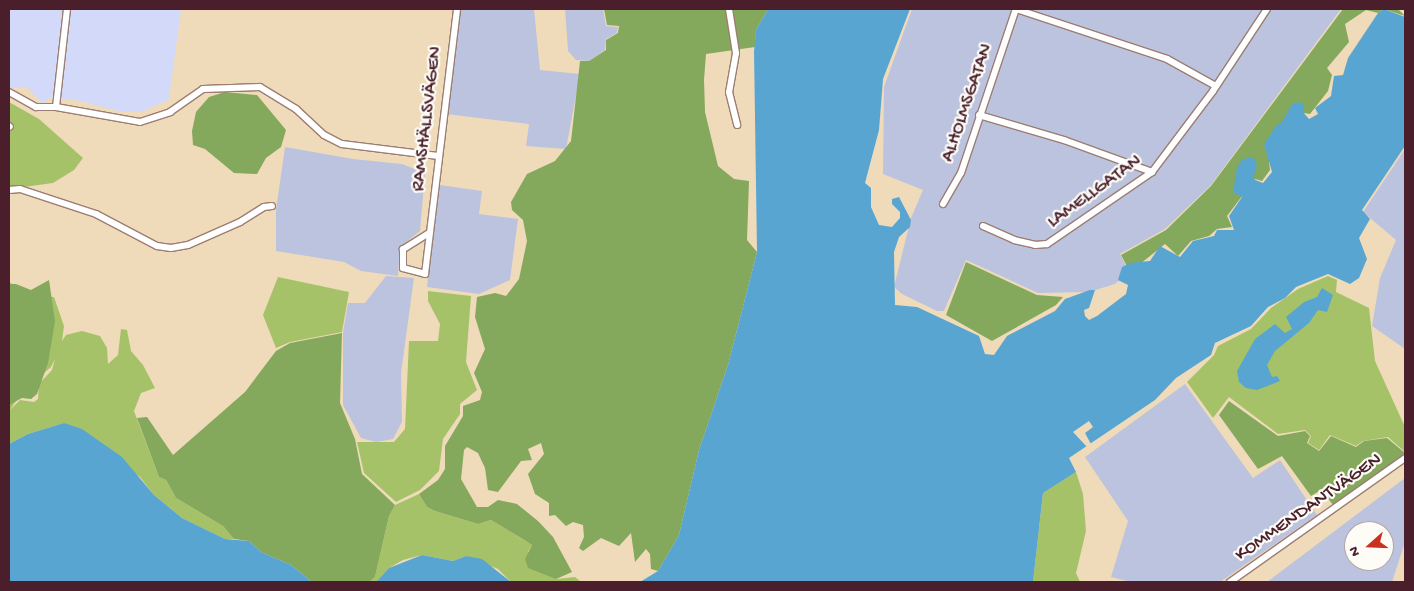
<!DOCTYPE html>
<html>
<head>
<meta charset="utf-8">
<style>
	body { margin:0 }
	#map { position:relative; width:1414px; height:591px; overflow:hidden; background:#efdbba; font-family:"Gochi Hand",sans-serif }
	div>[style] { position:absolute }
	.built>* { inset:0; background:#d2d9f9 }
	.industrial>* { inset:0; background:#bcc3de }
	.green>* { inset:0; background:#a6c268 }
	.forest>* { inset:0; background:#84a85c }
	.water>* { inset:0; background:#58a5d1 }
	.pier>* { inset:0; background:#efdbba }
	.roads { filter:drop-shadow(1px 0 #9c7d72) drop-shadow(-1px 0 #9c7d72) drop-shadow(0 1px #9c7d72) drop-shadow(0 -1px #9c7d72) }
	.street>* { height:6px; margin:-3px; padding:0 3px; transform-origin:3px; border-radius:3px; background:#fff }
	span { translate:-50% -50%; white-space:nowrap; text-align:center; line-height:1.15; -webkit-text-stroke:4.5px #fdfcf7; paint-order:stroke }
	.street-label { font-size:19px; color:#4a1f2b }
	.frame { position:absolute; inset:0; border:10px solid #4a1f2b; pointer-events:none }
	.north { position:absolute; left:1344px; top:521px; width:50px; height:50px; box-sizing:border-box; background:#fdfcf7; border:1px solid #b5a4a5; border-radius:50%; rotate:250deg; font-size:14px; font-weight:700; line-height:20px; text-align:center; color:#4a1f2b }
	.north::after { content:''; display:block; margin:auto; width:18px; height:22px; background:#c8321e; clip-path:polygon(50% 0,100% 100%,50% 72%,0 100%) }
</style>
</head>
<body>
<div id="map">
	<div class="built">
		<div style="clip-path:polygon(9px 9px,181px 9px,169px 99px,142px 112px,122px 112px,76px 100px,49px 98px,43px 104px,28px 88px,9px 88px)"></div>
	</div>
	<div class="industrial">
		<div style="clip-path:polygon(459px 9px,534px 9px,540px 70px,580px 74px,566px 149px,526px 146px,529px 124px,446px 114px)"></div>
		<div style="clip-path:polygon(565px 9px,603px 9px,606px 26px,618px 27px,617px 33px,606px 39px,605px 50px,589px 61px,576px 60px,568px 51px)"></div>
		<div style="clip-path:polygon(912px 9px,1341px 9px,1211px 185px,1165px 229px,1120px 254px,1129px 272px,1115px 284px,1089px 292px,1038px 293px,966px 260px,944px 311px,937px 311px,902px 294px,894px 287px,911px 218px,923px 190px,883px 174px,884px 87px)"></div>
		<div style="clip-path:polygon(285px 147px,353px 159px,402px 164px,425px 173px,420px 231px,400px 247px,398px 276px,361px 271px,344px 262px,276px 251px,276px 210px)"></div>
		<div style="clip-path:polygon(1405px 149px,1405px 349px,1372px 326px,1380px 278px,1396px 240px,1363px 212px)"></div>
		<div style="clip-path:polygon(440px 185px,482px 191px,479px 214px,518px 219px,510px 280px,479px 294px,427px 287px)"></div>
		<div style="clip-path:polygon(386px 276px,414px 278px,401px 373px,402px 422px,393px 439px,376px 442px,361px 438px,343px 405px,343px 333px,348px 303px,365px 303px)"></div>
		<div style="clip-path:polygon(1185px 384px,1253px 478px,1280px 460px,1317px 515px,1220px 582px,1131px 582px,1111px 577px,1128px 521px,1085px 457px)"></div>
		<div style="clip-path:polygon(evenodd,1405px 478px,1405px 542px,1392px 582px,1267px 582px,1405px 478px,1354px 531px,1384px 531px,1384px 561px,1354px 561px,1354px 531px)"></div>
	</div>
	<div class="green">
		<div style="clip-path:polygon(9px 102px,39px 119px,83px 158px,74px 170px,53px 183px,9px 189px)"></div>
		<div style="clip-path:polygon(1328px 276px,1337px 280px,1336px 292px,1369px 308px,1375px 361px,1405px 427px,1405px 452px,1388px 437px,1363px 441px,1356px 446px,1330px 435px,1319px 450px,1308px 443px,1311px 436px,1305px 430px,1278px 434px,1229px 397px,1213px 418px,1187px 382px,1214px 355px,1218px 346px,1251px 329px,1271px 308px,1298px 289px)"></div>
		<div style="clip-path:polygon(278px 277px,349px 292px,342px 332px,290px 342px,276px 348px,263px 315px)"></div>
		<div style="clip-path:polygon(evenodd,9px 282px,30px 296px,54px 297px,64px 326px,62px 341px,66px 335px,82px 331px,100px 336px,107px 348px,108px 364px,118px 355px,121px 329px,127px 330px,131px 351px,143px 365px,155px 388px,141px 393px,134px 411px,159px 477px,166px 480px,176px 498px,223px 526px,234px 539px,225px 539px,182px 518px,154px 495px,140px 477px,64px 423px,28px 434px,9px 444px,9px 282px,55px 359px,52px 370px,39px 384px,38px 399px,34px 402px,20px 400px,10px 410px,22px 392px,51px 367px,55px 359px)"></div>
		<div style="clip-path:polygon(428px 291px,471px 296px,466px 362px,477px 390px,460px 404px,460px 414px,443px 439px,439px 471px,420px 490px,396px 502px,364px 473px,357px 442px,394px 442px,405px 429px,409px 341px,438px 341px,440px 324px,428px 301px)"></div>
		<div style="clip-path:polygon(1076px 472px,1083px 494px,1086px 531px,1076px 573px,1080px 582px,1033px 582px,1043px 493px)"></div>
		<div style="clip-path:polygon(419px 494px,427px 507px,435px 511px,478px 524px,491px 520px,532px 545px,528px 552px,556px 579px,575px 577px,581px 582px,511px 582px,498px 569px,466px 556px,453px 561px,422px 555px,403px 560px,389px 568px,376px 582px,369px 582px,375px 577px,389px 516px,395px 505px)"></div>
	</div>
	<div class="forest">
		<div style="clip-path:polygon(604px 9px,768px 9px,756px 30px,755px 47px,706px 54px,704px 80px,705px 112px,718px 166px,734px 179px,749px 181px,747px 240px,757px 252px,728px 365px,699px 450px,679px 535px,658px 571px,651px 569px,650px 554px,646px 549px,635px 562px,631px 533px,619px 546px,601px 538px,583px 551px,579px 548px,584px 537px,583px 525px,573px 522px,566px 526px,555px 515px,549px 516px,549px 503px,535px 494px,528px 474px,544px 454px,541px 443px,528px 449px,532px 460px,521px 461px,498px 492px,488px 490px,485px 468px,478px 453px,467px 447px,464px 450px,461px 479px,477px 507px,488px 507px,498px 500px,517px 504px,538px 521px,553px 537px,572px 572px,556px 579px,528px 568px,525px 559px,532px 545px,521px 538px,491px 520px,478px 524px,435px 511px,427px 507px,419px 494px,438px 480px,445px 469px,445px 446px,463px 416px,463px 406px,480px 400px,482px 392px,474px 373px,485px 349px,475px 317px,477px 297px,495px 293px,506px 296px,519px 279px,527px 241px,523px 220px,512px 210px,511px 202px,527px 174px,555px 161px,571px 141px,580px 61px,589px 61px,606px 50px,606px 40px,618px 33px,619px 26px,607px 25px)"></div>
		<div style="clip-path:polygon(1343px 9px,1398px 9px,1405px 16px,1384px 9px,1378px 13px,1366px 10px,1345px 24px,1349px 42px,1327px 68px,1332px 75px,1328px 91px,1310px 114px,1291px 111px,1267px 142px,1270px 170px,1262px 181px,1255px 179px,1227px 216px,1232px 227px,1217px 229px,1209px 236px,1191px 241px,1178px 256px,1165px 244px,1130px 272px,1121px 255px,1166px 230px,1211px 186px)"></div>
		<div style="clip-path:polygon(225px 92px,257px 95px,286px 130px,281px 147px,266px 158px,257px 174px,234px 173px,205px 149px,193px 145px,192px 131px,196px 112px,209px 97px)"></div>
		<div style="clip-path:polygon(966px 262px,1037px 295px,1063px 297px,1056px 305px,992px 341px,946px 315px)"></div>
		<div style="clip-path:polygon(49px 280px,55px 321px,48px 363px,37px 394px,31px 399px,22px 398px,9px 405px,9px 284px,16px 284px,31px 290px)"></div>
		<div style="clip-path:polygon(342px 333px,340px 403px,355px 439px,362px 474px,395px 505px,389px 516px,375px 577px,369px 582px,312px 582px,291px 565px,261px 552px,249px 541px,234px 539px,223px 526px,176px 498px,166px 480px,159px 477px,137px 418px,147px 417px,173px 455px,245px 392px,276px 351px,290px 343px)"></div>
		<div style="clip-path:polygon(1229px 401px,1278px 436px,1305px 431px,1310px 436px,1307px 443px,1319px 451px,1331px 436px,1356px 447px,1364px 441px,1387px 438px,1405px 453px,1334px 506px,1321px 490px,1311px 496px,1282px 456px,1258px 469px,1219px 415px)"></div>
	</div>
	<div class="water">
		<div style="clip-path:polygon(768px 9px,910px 9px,883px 79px,879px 130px,865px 183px,871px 188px,871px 207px,879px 225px,892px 227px,900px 218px,900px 212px,892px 204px,892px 199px,899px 197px,911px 220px,910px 227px,899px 237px,894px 252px,895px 305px,917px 307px,979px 336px,985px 354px,994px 355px,1007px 336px,1055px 311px,1065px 299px,1090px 290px,1095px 290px,1089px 308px,1084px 310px,1085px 316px,1089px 320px,1097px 316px,1126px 294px,1128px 285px,1118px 280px,1122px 267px,1130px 263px,1150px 261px,1160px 246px,1180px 257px,1193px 241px,1214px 236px,1217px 230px,1234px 230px,1229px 216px,1242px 197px,1233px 192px,1237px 167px,1243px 159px,1253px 157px,1257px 165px,1253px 179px,1263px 183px,1272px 172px,1264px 144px,1276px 126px,1282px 122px,1292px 104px,1299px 102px,1304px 105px,1303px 112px,1309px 119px,1318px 114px,1315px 108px,1331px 96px,1334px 76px,1343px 75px,1348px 58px,1378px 13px,1384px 9px,1405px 17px,1405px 146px,1362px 210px,1370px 219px,1359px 238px,1367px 259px,1359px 278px,1350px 284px,1328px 274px,1296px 287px,1285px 298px,1268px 307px,1251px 326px,1215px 343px,1211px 355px,1176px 378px,1155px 400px,1069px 458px,1076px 472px,1043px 493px,1033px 582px,640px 582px,658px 571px,679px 535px,699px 450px,728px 365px,757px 252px,754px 51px,756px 30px)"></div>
		<div style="clip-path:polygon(1322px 288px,1333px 295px,1327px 312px,1318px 310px,1309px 323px,1275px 351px,1267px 365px,1272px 377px,1277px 376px,1280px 381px,1257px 390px,1246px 388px,1239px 382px,1237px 371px,1255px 339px,1275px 324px,1285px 333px,1292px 329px,1286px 317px,1304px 302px,1317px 297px)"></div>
		<div style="clip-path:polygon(64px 423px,82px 429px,122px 457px,154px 495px,182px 518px,225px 539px,249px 541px,261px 552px,291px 565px,312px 582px,9px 582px,9px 444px,28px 434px)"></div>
		<div style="clip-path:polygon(422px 555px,453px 561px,466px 556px,482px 559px,511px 582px,376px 582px,389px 568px)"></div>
	</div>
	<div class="pier">
		<div style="clip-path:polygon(1089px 421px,1093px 427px,1085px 433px,1092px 446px,1088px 448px,1073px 432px)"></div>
	</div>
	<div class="roads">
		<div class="street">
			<div style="left:729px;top:9px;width:45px;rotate:81deg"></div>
			<div style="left:736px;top:53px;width:40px;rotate:100deg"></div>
			<div style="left:729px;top:92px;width:34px;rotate:76deg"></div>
			<div style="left:1016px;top:9px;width:159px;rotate:18.3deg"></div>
			<div style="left:1167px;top:59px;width:56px;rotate:28.9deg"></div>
			<div style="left:9px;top:92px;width:31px;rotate:29deg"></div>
			<div style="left:36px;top:107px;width:20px"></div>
			<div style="left:56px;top:107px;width:85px;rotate:10.1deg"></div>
			<div style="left:140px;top:122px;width:32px;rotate:-18deg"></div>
			<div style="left:170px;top:112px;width:40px;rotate:-34.9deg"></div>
			<div style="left:203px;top:89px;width:57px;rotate:-2deg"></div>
			<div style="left:260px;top:87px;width:42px;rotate:31.4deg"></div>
			<div style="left:296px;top:109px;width:38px;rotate:43deg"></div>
			<div style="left:324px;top:135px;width:20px;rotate:27deg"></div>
			<div style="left:342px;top:144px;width:97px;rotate:7.1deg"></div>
			<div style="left:56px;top:107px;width:99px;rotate:-83.6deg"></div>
			<div style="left:979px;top:115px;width:89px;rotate:16.4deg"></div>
			<div style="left:1064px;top:140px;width:94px;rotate:20deg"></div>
			<div style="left:9px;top:126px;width:1px;rotate:45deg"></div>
			<div style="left:9px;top:190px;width:11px;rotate:-5deg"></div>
			<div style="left:20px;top:189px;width:80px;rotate:18.2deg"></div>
			<div style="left:96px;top:214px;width:69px;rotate:27.7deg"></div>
			<div style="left:157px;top:246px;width:14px;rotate:8deg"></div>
			<div style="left:171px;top:248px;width:17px;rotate:-10deg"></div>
			<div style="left:188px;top:245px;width:57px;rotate:-23.9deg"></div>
			<div style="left:240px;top:222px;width:28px;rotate:-32deg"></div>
			<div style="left:264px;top:207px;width:8px;rotate:-7deg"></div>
			<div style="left:943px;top:204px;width:36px;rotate:-60deg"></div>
			<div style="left:961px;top:173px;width:173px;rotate:-71.5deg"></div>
			<div style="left:983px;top:226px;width:34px;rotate:24deg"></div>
			<div style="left:1014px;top:240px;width:22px;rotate:13deg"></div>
			<div style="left:1035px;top:245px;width:12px;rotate:-5deg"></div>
			<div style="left:1047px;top:244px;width:127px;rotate:-34.4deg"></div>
			<div style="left:1152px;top:172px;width:101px;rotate:-53deg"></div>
			<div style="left:1213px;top:91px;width:98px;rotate:-56.6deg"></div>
			<div style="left:429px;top:233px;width:31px;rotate:148deg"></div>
			<div style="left:403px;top:249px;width:19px;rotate:90deg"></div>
			<div style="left:403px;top:268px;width:23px;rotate:15deg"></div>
			<div style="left:425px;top:274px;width:267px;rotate:-83.1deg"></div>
			<div style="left:1230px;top:582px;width:214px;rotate:-35.3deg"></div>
		</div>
	</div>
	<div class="street-label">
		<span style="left:968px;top:103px;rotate:-71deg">ALHOLMSGATAN</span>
		<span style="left:428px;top:119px;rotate:-83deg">RAMSHÄLLSVÄGEN</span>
		<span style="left:1095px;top:192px;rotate:-36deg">LAMELLGATAN</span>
		<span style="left:1309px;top:508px;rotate:-35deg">KOMMENDANTVÄGEN</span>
	</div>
	<div class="frame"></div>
	<div class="north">N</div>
</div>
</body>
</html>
